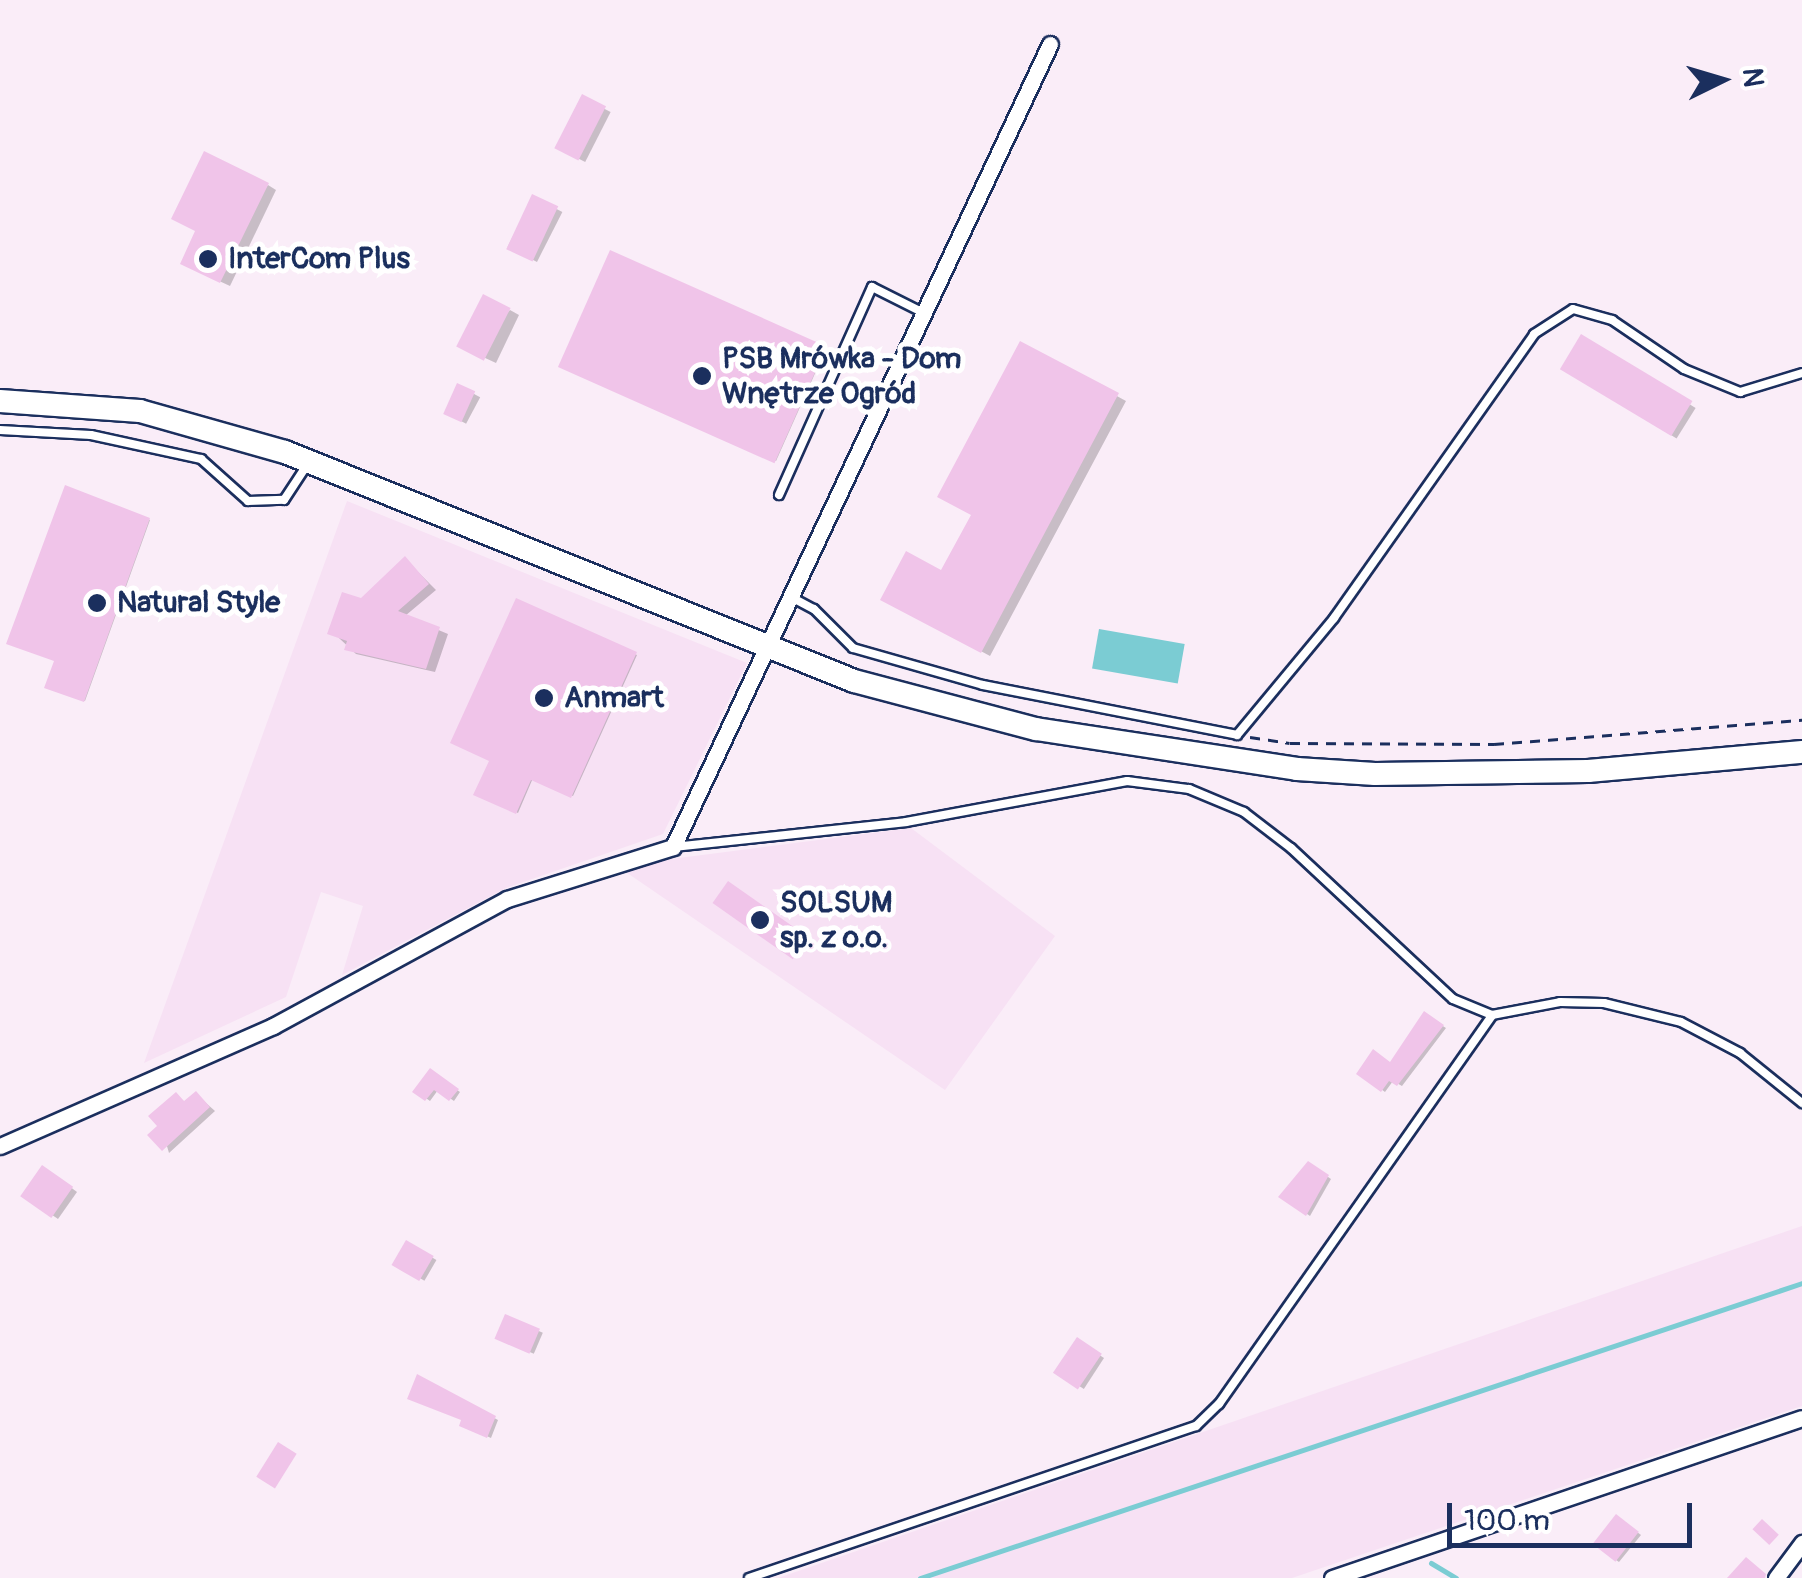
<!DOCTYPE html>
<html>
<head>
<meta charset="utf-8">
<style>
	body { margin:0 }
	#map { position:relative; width:1802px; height:1578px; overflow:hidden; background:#faedf8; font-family:Pangolin,sans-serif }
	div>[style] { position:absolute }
	.built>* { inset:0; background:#f7e1f4 }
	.water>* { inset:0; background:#7bccd3; transform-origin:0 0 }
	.shadow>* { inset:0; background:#0003; transform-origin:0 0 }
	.stream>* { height:5px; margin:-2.5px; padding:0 2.5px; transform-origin:2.5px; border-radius:2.5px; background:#7bccd3 }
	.building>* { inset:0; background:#f0c4e9; transform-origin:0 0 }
	.path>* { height:2.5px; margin-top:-1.25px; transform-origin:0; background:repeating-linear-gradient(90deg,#1b2f5e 0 10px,transparent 0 18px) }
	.roads { filter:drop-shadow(2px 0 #1b2f5e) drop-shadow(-2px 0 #1b2f5e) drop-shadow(0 2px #1b2f5e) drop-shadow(0 -2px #1b2f5e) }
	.service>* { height:8px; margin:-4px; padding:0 4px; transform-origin:4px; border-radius:4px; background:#fff }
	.minor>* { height:15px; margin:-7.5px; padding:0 7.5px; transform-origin:7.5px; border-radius:7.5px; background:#fff }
	.primary>* { height:22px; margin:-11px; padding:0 11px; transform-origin:11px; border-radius:11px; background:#fff }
	.dots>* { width:28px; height:28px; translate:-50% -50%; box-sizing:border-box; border:5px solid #fff; border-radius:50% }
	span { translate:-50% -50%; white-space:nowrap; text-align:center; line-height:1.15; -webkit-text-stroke:10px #fff; paint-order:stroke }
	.poi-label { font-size:30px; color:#1b2f5e; font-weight:700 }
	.left { translate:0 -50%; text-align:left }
	.north { position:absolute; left:1672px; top:30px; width:100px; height:100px; -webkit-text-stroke:8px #fff; paint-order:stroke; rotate:85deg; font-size:28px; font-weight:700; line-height:40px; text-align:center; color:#1b2f5e }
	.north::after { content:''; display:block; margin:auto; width:35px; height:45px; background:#1b2f5e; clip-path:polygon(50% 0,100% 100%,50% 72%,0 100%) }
	.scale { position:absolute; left:1447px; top:1503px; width:245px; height:45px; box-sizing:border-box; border:5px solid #1b2f5e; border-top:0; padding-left:12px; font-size:30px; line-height:35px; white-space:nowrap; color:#1b2f5e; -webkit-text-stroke:8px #fff; paint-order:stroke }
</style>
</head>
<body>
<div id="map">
	<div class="built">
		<div style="clip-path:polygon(347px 501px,747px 663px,663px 834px,506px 888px,342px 975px,363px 906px,321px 892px,286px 997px,144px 1063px)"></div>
		<div style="clip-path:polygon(911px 828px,1055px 936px,945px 1090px,617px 866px)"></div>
		<div style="clip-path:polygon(1802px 1226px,1802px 1406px,1292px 1578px,778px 1578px)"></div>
	</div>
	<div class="water">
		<div style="left:1099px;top:629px;width:87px;height:40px;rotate:10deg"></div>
	</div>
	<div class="shadow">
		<div style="left:583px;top:98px;width:31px;height:56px;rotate:27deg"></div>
		<div style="clip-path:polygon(268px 185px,276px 190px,230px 286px,191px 268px)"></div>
		<div style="left:533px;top:197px;width:33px;height:56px;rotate:27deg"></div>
		<div style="left:611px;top:254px;width:235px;height:122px;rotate:24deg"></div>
		<div style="clip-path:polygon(510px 310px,519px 315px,496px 363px,470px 351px)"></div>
		<div style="left:1582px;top:337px;width:134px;height:36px;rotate:32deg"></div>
		<div style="clip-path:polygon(1021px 344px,1126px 401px,990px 656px,884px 599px,942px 573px,972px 518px)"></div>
		<div style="left:459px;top:386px;width:24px;height:30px;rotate:28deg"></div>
		<div style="clip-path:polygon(66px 488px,150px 520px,85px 701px,47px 687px,57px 660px)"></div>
		<div style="clip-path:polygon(405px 559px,436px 590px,405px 616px,448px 634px,435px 672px,356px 654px,339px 638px,361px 601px)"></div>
		<div style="clip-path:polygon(518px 601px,637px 655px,573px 796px,533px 778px,518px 813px,476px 794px,492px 760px)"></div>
		<div style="clip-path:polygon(1425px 1015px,1446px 1028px,1402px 1086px,1393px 1081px,1385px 1092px,1359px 1073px,1391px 1065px)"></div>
		<div style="clip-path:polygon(431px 1071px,460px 1092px,454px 1101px,438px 1090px,430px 1101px,416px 1091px)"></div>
		<div style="clip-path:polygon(196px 1094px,215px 1111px,169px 1153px,161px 1126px,176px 1095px,186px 1103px)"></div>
		<div style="clip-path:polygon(1309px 1164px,1331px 1179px,1310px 1216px,1281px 1196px)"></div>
		<div style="clip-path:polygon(49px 1171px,77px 1192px,58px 1219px,23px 1195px)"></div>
		<div style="left:407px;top:1243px;width:34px;height:24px;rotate:30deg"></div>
		<div style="left:506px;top:1317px;width:40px;height:23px;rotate:23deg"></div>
		<div style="left:1078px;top:1341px;width:31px;height:37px;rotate:33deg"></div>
		<div style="clip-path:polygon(418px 1377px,498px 1420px,491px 1438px,462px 1425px,464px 1419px)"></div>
		<div style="clip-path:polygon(1620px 1519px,1641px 1535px,1619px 1562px,1616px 1560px)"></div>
	</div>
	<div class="stream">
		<div style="left:1431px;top:1563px;width:29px;rotate:31deg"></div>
		<div style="left:920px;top:1578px;width:930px;rotate:-18.49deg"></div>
	</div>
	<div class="building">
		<div style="left:582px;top:94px;width:27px;height:61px;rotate:27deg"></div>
		<div style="clip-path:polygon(204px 151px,269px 183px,220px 283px,180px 264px,195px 231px,171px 219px)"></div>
		<div style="left:532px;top:194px;width:29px;height:61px;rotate:25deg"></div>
		<div style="left:610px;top:250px;width:237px;height:128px;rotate:24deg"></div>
		<div style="left:483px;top:294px;width:31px;height:59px;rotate:27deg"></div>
		<div style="left:1581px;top:334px;width:130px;height:41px;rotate:31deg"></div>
		<div style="clip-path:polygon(1020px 341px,1119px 393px,981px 653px,880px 600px,906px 551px,941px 570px,971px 515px,937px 497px)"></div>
		<div style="left:457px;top:383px;width:20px;height:34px;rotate:24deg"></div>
		<div style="clip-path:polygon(65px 485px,150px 518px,84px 702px,44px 688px,54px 661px,6px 644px)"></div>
		<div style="clip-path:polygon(405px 556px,429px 584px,398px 611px,440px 627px,426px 669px,344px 650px,347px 641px,327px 634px,342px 592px,361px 598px)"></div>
		<div style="clip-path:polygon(516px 598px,637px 652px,571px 798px,531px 780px,516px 814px,473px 795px,489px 761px,450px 743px)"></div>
		<div style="left:728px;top:881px;width:98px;height:27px;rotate:35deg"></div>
		<div style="clip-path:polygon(1424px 1011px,1444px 1025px,1397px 1086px,1389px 1081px,1381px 1092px,1356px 1074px,1373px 1049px,1390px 1062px)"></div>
		<div style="clip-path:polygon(430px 1068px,459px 1089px,449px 1101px,434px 1090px,425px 1101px,412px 1092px)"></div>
		<div style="clip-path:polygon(196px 1091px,210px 1107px,162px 1151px,147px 1135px,157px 1126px,148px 1116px,176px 1092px,184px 1101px)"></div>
		<div style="clip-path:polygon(1308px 1161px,1329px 1175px,1306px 1216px,1278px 1197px)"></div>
		<div style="left:42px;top:1165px;width:38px;height:38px;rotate:35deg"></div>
		<div style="left:406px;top:1240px;width:32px;height:29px;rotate:30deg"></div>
		<div style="left:505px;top:1314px;width:38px;height:27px;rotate:23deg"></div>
		<div style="left:1077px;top:1337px;width:30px;height:43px;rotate:34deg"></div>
		<div style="clip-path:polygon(417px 1374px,496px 1416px,487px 1438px,459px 1426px,461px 1420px,407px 1399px)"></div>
		<div style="left:278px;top:1442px;width:22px;height:41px;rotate:32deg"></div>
		<div style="left:1616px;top:1514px;width:29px;height:38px;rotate:38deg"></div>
		<div style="left:1762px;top:1519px;width:23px;height:14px;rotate:43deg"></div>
		<div style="clip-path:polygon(1746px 1557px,1766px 1574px,1765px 1578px,1727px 1578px)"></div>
	</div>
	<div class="path">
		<div style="left:1250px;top:737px;width:40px;rotate:8.5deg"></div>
		<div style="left:1290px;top:743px;width:204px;rotate:0.3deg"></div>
		<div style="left:1494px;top:744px;width:309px;rotate:-4.5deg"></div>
	</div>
	<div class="roads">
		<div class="service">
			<div style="left:0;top:430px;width:91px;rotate:3.1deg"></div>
			<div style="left:91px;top:435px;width:113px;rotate:12.3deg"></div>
			<div style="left:201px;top:459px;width:63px;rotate:41.8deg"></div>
			<div style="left:248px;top:501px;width:36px;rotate:-2deg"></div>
			<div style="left:284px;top:500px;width:42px;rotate:-56.7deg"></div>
			<div style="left:779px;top:495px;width:228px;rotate:-65.9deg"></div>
			<div style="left:872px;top:287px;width:58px;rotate:26.6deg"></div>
			<div style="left:791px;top:597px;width:26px;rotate:28deg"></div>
			<div style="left:814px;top:609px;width:55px;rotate:45deg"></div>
			<div style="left:853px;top:648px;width:135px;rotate:15.9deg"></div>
			<div style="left:983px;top:685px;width:259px;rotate:11.1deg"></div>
			<div style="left:1237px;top:735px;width:152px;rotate:-50.3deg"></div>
			<div style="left:1334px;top:618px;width:347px;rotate:-54.8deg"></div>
			<div style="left:1534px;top:334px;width:46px;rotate:-32.7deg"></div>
			<div style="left:1573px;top:309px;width:41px;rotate:15.8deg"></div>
			<div style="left:1612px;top:320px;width:87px;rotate:34.2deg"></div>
			<div style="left:1684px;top:369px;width:61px;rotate:22.3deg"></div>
			<div style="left:1740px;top:392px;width:65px;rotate:-17deg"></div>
			<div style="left:673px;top:847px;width:234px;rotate:-6.1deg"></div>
			<div style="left:906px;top:822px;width:225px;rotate:-10.5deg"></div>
			<div style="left:1127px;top:781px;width:63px;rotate:7.4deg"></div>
			<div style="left:1189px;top:789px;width:60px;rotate:22.7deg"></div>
			<div style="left:1244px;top:812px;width:59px;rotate:37.5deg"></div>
			<div style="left:1291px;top:848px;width:221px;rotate:43deg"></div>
			<div style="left:1453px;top:999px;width:42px;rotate:22.3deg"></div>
			<div style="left:1492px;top:1015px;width:69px;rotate:-10.8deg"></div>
			<div style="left:1560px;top:1002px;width:44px;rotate:1.3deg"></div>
			<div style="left:1604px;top:1003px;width:79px;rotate:13.9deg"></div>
			<div style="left:1681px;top:1022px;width:67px;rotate:27.7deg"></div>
			<div style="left:1740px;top:1053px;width:80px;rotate:38.9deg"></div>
			<div style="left:749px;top:1578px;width:472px;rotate:-18.8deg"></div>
			<div style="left:1196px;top:1426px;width:32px;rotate:-44deg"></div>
			<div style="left:1219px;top:1404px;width:475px;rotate:-54.9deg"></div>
		</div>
		<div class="minor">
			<div style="left:0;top:1146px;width:298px;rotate:-23.7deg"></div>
			<div style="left:273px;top:1026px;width:266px;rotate:-28.5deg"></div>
			<div style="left:507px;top:899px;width:174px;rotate:-17.4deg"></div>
			<div style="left:673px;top:847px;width:887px;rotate:-64.85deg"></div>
			<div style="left:1332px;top:1578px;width:496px;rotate:-18.8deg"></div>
			<div style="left:1776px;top:1578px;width:44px;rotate:-53.4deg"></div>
		</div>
		<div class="primary">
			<div style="left:0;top:401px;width:140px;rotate:4.1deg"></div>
			<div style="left:140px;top:411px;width:151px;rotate:15.8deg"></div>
			<div style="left:285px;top:452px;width:613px;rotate:21.92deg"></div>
			<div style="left:854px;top:681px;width:188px;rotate:14.8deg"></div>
			<div style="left:1036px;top:729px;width:264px;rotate:8.7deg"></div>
			<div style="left:1297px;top:769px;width:78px;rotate:3.7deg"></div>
			<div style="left:1375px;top:774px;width:213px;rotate:-0.8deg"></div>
			<div style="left:1588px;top:771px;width:215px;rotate:-5.1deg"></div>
		</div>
	</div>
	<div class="dots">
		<div style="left:208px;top:259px;background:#1b2f5e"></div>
		<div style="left:702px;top:376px;background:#1b2f5e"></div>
		<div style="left:97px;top:603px;background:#1b2f5e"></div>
		<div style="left:544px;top:698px;background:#1b2f5e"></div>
		<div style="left:760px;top:920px;background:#1b2f5e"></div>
	</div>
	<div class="poi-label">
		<span class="left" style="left:228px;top:259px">InterCom Plus</span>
		<span class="left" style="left:722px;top:376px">PSB Mrówka - Dom<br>Wnętrze Ogród</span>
		<span class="left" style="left:117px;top:603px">Natural Style</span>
		<span class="left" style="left:564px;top:698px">Anmart</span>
		<span class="left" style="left:780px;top:920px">SOLSUM<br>sp. z o.o.</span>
	</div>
	<div class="north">N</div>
	<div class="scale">100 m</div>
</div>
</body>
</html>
